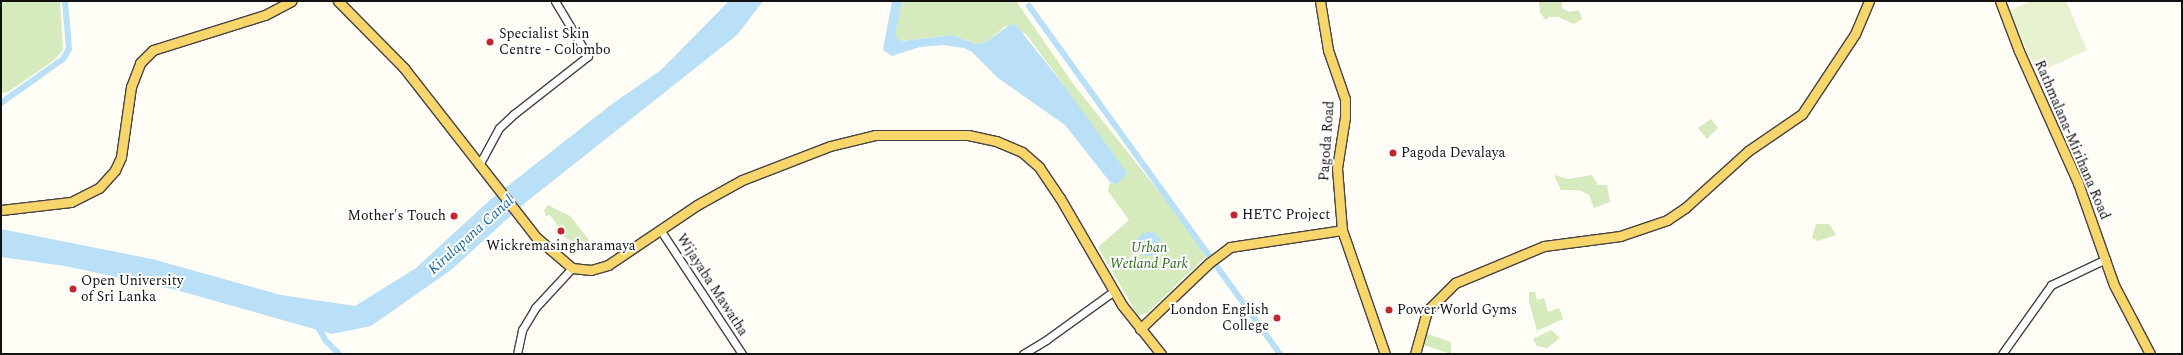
<!DOCTYPE html>
<html>
<head>
<meta charset="utf-8">
<style>
	body { margin:0 }
	#map { position:relative; width:2183px; height:355px; overflow:hidden; background:#fffdf5; font-family:Spectral,serif }
	div>[style] { position:absolute }
	.green>* { inset:0; background:#d5ebbd }
	.pitch>* { inset:0; background:#e6f2cf }
	.water>* { inset:0; background:#b9e0f7 }
	.round { border-radius:50% }
	.canal>* { height:6px; margin:-3px; padding:0 3px; transform-origin:3px; border-radius:3px; background:#b9e0f7 }
	.roads { filter:drop-shadow(1px 0 #444) drop-shadow(-1px 0 #444) drop-shadow(0 1px #444) drop-shadow(0 -1px #444) }
	.tertiary>* { height:7px; margin:-3.5px; padding:0 3.5px; transform-origin:3.5px; border-radius:3.5px; background:#fff }
	.primary>* { height:9px; margin:-4.5px; padding:0 4.5px; transform-origin:4.5px; border-radius:4.5px; background:#f9d66b }
	.dots>* { width:11px; height:11px; translate:-50% -50%; box-sizing:border-box; border:2px solid #fff; border-radius:50% }
	span { translate:-50% -50%; white-space:nowrap; text-align:center; line-height:1.15; -webkit-text-stroke:4px #fff; paint-order:stroke }
	.poi-label { font-size:14px; color:#111 }
	.left { translate:0 -50%; text-align:left }
	.right { translate:-100% -50%; text-align:right }
	.street-label { font-size:14px; color:#111 }
	.park-label { font-size:14px; color:#2f6b1f; font-style:italic }
	.water-label { font-size:15px; color:#1768a6; font-style:italic }
	.frame { position:absolute; inset:0; border:2px solid #111; pointer-events:none }
</style>
</head>
<body>
<div id="map">
	<div class="green">
		<div style="clip-path:polygon(1px 1px,60px 1px,63px 50px,54px 60px,8px 92px,1px 93px)"></div>
		<div style="clip-path:polygon(902px 1px,1016px 1px,1074px 85px,1209px 254px,1147px 313px,1138px 316px,1098px 247px,1129px 220px,1108px 191px,1110px 182px,1113px 184px,1066px 88px,1026px 34px,1006px 26px,986px 42px,976px 44px,953px 35px,902px 41px,896px 37px,896px 30px)"></div>
		<div style="clip-path:polygon(1542px 1px,1562px 1px,1562px 8px,1570px 12px,1579px 10px,1582px 19px,1574px 24px,1558px 17px,1549px 17px,1546px 20px,1540px 13px,1539px 3px)"></div>
		<div style="clip-path:polygon(1711px 119px,1718px 128px,1707px 139px,1698px 128px)"></div>
		<div style="clip-path:polygon(1554px 175px,1569px 179px,1592px 175px,1598px 185px,1607px 185px,1610px 202px,1594px 208px,1589px 195px,1579px 190px,1561px 190px)"></div>
		<div style="clip-path:polygon(548px 205px,570px 216px,589px 240px,581px 246px,558px 234px,561px 230px,550px 215px,546px 216px,544px 211px)"></div>
		<div style="clip-path:polygon(1816px 224px,1829px 224px,1836px 235px,1818px 241px,1812px 238px)"></div>
		<div style="clip-path:polygon(1529px 292px,1535px 292px,1537px 300px,1544px 298px,1548px 312px,1559px 308px,1563px 319px,1537px 331px,1529px 302px)"></div>
		<div style="clip-path:polygon(1551px 330px,1560px 338px,1547px 348px,1537px 346px,1533px 339px)"></div>
		<div style="clip-path:polygon(1425px 333px,1451px 342px,1451px 354px,1423px 345px)"></div>
	</div>
	<div class="pitch">
		<div style="clip-path:polygon(2031px 1px,2066px 1px,2087px 50px,2037px 73px,2009px 11px)"></div>
	</div>
	<div class="water">
		<div style="clip-path:polygon(729px 1px,763px 1px,737px 35px,525px 203px,451px 270px,371px 326px,332px 334px,176px 290px,65px 266px,1px 257px,1px 229px,152px 259px,281px 295px,355px 306px,416px 268px,491px 199px,612px 104px,661px 70px)"></div>
		<div style="clip-path:polygon(892px 1px,902px 1px,896px 31px,896px 37px,902px 41px,953px 35px,976px 44px,986px 42px,1011px 24px,1016px 25px,1066px 88px,1127px 173px,1125px 176px,1117px 184px,1110px 182px,1065px 125px,998px 78px,972px 52px,964px 48px,943px 45px,920px 47px,892px 56px,883px 50px)"></div>
		<div class="round" style="left:1137px;top:232px;width:24px;height:24px"></div>
	</div>
	<div class="canal">
		<div style="left:1029px;top:6px;width:429px;rotate:54.2deg"></div>
		<div style="left:1px;top:103px;width:76px;rotate:-35.4deg"></div>
		<div style="left:63px;top:59px;width:12px;rotate:-59deg"></div>
		<div style="left:69px;top:49px;width:48px;rotate:-94.8deg"></div>
		<div style="left:317px;top:325px;width:18px;rotate:61deg"></div>
		<div style="left:326px;top:341px;width:18px;rotate:45deg"></div>
	</div>
	<div class="roads">
		<div class="tertiary">
			<div style="left:479px;top:165px;width:42px;rotate:-61.6deg"></div>
			<div style="left:499px;top:128px;width:21px;rotate:-43deg"></div>
			<div style="left:514px;top:114px;width:94px;rotate:-38.1deg"></div>
			<div style="left:588px;top:56px;width:64px;rotate:-121deg"></div>
			<div style="left:661px;top:231px;width:147px;rotate:56.6deg"></div>
			<div style="left:517px;top:354px;width:25px;rotate:-78deg"></div>
			<div style="left:522px;top:330px;width:26px;rotate:-59deg"></div>
			<div style="left:535px;top:308px;width:54px;rotate:-47.2deg"></div>
			<div style="left:1023px;top:354px;width:27px;rotate:-31deg"></div>
			<div style="left:1046px;top:340px;width:84px;rotate:-35.8deg"></div>
			<div style="left:2002px;top:354px;width:85px;rotate:-54.6deg"></div>
			<div style="left:2051px;top:285px;width:61px;rotate:-25.3deg"></div>
		</div>
		<div class="primary">
			<div style="left:338px;top:1px;width:94px;rotate:45.4deg"></div>
			<div style="left:404px;top:68px;width:216px;rotate:52deg"></div>
			<div style="left:537px;top:238px;width:46px;rotate:40.6deg"></div>
			<div style="left:572px;top:268px;width:19px;rotate:6deg"></div>
			<div style="left:591px;top:270px;width:18px;rotate:-16deg"></div>
			<div style="left:608px;top:265px;width:107px;rotate:-34deg"></div>
			<div style="left:697px;top:205px;width:51px;rotate:-29.1deg"></div>
			<div style="left:742px;top:180px;width:94px;rotate:-21.1deg"></div>
			<div style="left:830px;top:146px;width:46px;rotate:-13.7deg"></div>
			<div style="left:875px;top:135px;width:93px"></div>
			<div style="left:968px;top:135px;width:29px;rotate:12deg"></div>
			<div style="left:996px;top:141px;width:28px;rotate:23deg"></div>
			<div style="left:1022px;top:152px;width:23px;rotate:41deg"></div>
			<div style="left:1039px;top:167px;width:37px;rotate:56deg"></div>
			<div style="left:1060px;top:198px;width:124px;rotate:59.9deg"></div>
			<div style="left:1122px;top:305px;width:63px;rotate:51.5deg"></div>
			<div style="left:1320px;top:1px;width:50px;rotate:80.7deg"></div>
			<div style="left:1328px;top:50px;width:52px;rotate:70.9deg"></div>
			<div style="left:1345px;top:99px;width:18px;rotate:90deg"></div>
			<div style="left:1345px;top:117px;width:52px;rotate:98.9deg"></div>
			<div style="left:1337px;top:168px;width:62px;rotate:85.4deg"></div>
			<div style="left:1342px;top:230px;width:131px;rotate:70.9deg"></div>
			<div style="left:2000px;top:1px;width:53px;rotate:69.2deg"></div>
			<div style="left:2019px;top:51px;width:145px;rotate:65.9deg"></div>
			<div style="left:2078px;top:183px;width:108px;rotate:70.6deg"></div>
			<div style="left:2114px;top:285px;width:78px;rotate:62.4deg"></div>
			<div style="left:1px;top:210px;width:70px;rotate:-6.5deg"></div>
			<div style="left:71px;top:202px;width:31px;rotate:-27deg"></div>
			<div style="left:99px;top:188px;width:24px;rotate:-48deg"></div>
			<div style="left:115px;top:170px;width:14px;rotate:-65deg"></div>
			<div style="left:121px;top:157px;width:71px;rotate:-81.9deg"></div>
			<div style="left:131px;top:87px;width:26px;rotate:-69deg"></div>
			<div style="left:140px;top:63px;width:18px;rotate:-45deg"></div>
			<div style="left:153px;top:50px;width:117px;rotate:-17.4deg"></div>
			<div style="left:265px;top:15px;width:30px;rotate:-28deg"></div>
			<div style="left:1140px;top:329px;width:95px;rotate:-43.7deg"></div>
			<div style="left:1209px;top:263px;width:26px;rotate:-37deg"></div>
			<div style="left:1230px;top:247px;width:113px;rotate:-8.6deg"></div>
			<div style="left:1415px;top:354px;width:45px;rotate:-74.4deg"></div>
			<div style="left:1427px;top:311px;width:40px;rotate:-45deg"></div>
			<div style="left:1455px;top:283px;width:96px;rotate:-22.6deg"></div>
			<div style="left:1544px;top:246px;width:77px;rotate:-7.5deg"></div>
			<div style="left:1620px;top:236px;width:50px;rotate:-18.8deg"></div>
			<div style="left:1667px;top:220px;width:22px;rotate:-34deg"></div>
			<div style="left:1685px;top:208px;width:85px;rotate:-42.1deg"></div>
			<div style="left:1748px;top:151px;width:65px;rotate:-34.4deg"></div>
			<div style="left:1802px;top:114px;width:96px;rotate:-56.5deg"></div>
			<div style="left:1855px;top:34px;width:36px;rotate:-67deg"></div>
		</div>
	</div>
	<div class="dots">
		<div style="left:490px;top:42px;background:#c4262e"></div>
		<div style="left:1393px;top:153px;background:#c4262e"></div>
		<div style="left:1234px;top:215px;background:#c4262e"></div>
		<div style="left:454px;top:216px;background:#c4262e"></div>
		<div style="left:561px;top:231px;background:#c4262e"></div>
		<div style="left:73px;top:289px;background:#c4262e"></div>
		<div style="left:1389px;top:310px;background:#c4262e"></div>
		<div style="left:1277px;top:318px;background:#c4262e"></div>
	</div>
	<div class="poi-label">
		<span class="left" style="left:499px;top:42px">Specialist Skin<br>Centre - Colombo</span>
		<span class="left" style="left:1401px;top:153px">Pagoda Devalaya</span>
		<span class="left" style="left:1242px;top:215px">HETC Project</span>
		<span class="right" style="left:446px;top:216px">Mother's Touch</span>
		<span style="left:561px;top:246px">Wickremasingharamaya</span>
		<span class="left" style="left:81px;top:289px">Open University<br>of Sri Lanka</span>
		<span class="right" style="left:1269px;top:318px">London English<br>College</span>
		<span class="left" style="left:1397px;top:310px">Power World Gyms</span>
	</div>
	<div class="street-label">
		<span style="left:2072px;top:140px;rotate:67deg">Rathmalana-Mirihana Road</span>
		<span style="left:1327px;top:141px;rotate:-86deg">Pagoda Road</span>
		<span style="left:712px;top:285px;rotate:57deg">Wijayaba Mawatha</span>
	</div>
	<div class="park-label">
		<span style="left:1149px;top:256px">Urban<br>Wetland Park</span>
	</div>
	<div class="water-label">
		<span style="left:471px;top:235px;rotate:-42deg">Kirulapana Canal</span>
	</div>
	<div class="frame"></div>
</div>
</body>
</html>
